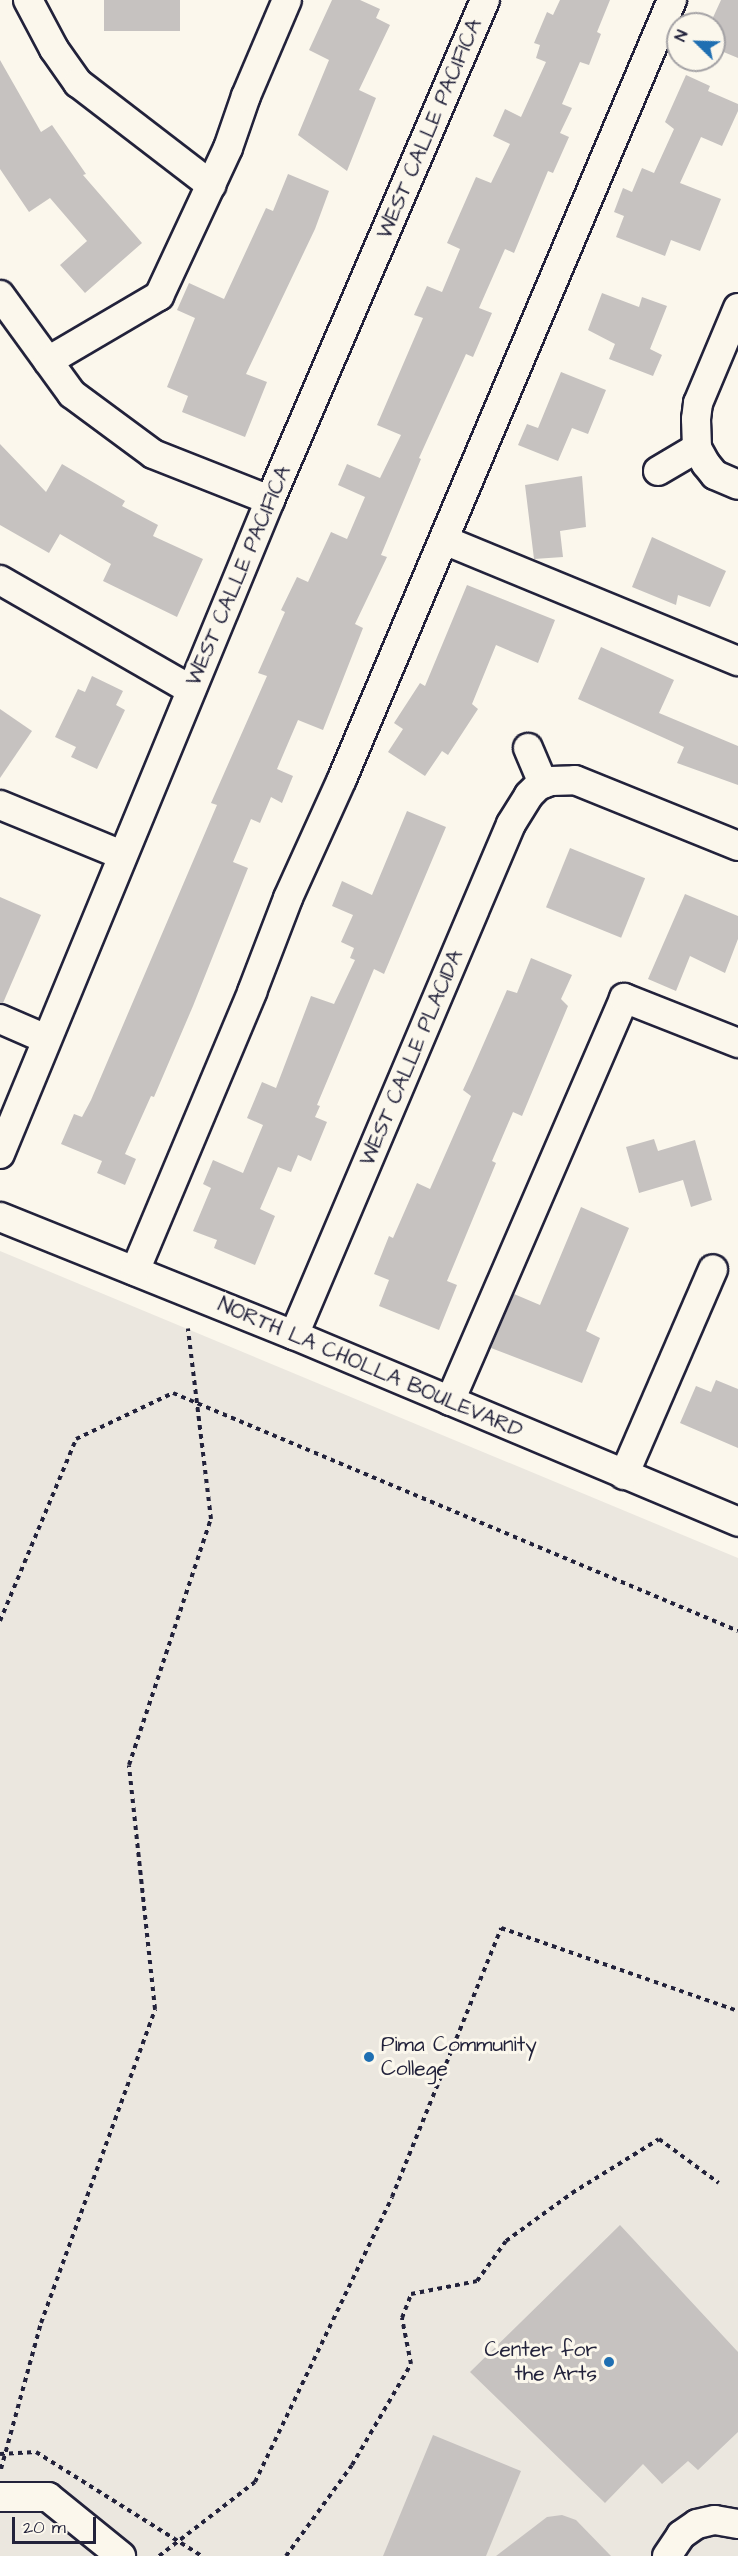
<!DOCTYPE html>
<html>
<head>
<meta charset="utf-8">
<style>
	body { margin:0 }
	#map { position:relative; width:738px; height:2556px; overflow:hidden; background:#fbf7ec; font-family:"Architects Daughter",sans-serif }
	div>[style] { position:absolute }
	.built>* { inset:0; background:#ebe7df }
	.building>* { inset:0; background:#c6c2c0; transform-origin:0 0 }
	.path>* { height:4px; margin-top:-2px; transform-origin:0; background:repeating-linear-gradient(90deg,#22223b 0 4.5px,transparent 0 9px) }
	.roads { filter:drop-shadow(2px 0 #22223b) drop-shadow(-2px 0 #22223b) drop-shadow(0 2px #22223b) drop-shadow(0 -2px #22223b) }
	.minor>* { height:28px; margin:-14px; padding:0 14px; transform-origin:14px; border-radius:14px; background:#fbf7ec }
	.dots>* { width:16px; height:16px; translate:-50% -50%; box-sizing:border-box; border:3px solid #fbf7ec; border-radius:50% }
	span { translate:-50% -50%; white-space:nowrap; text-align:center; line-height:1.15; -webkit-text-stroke:6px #fbf7ec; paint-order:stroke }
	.street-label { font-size:21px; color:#22223b }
	.poi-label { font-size:21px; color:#22223b }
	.left { translate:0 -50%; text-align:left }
	.right { translate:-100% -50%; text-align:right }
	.north { position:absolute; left:666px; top:12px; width:60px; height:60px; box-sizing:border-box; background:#fbf7ec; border:2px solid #a4a2a5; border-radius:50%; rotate:293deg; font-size:16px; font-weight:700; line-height:24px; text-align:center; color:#22223b }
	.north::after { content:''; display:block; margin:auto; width:21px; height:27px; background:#1f6fb2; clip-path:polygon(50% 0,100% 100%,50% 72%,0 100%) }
	.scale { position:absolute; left:12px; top:2517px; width:84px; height:27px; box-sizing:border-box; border:3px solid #22223b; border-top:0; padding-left:8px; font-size:18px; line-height:21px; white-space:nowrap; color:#22223b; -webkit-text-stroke:4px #fbf7ec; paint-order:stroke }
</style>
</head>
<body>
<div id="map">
	<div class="built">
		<div style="clip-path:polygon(0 1251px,738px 1558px,738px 2556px,0 2556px)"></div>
	</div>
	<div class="building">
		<div style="left:104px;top:0;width:76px;height:31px"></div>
		<div style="clip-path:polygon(332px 0,360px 0,380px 9px,376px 18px,390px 25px,359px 90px,376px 98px,347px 171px,298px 135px,329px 60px,309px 50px)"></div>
		<div style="clip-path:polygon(560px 0,610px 0,597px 32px,601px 34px,589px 65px,580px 62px,562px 104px,572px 108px,560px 133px,569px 137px,553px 173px,548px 171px,514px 253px,505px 249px,479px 308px,492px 313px,473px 357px,466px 354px,419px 458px,421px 459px,381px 555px,387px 557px,355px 624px,363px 628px,323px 730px,298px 720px,277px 769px,293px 776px,282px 803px,271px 797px,260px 823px,251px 819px,233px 862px,248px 868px,193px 1006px,154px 1097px,151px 1096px,125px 1154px,136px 1159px,125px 1185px,97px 1173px,102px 1161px,61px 1144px,74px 1114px,82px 1117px,91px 1100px,217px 805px,211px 803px,267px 676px,258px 673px,285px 612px,281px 610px,297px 577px,308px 582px,331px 532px,347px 539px,365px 497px,338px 485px,347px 464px,380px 478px,401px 435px,377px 425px,423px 318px,414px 315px,427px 286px,442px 292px,460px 249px,447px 243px,476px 177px,491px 183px,510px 144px,493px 136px,505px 109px,521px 117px,546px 62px,536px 58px,540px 45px,534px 43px,547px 12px,553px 15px)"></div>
		<div style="clip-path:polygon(721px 0,738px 0,738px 58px,714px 48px,714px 24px,710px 24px)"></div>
		<div style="clip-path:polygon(0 60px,41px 132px,52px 125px,86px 174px,83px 175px,142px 243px,85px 293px,60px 265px,87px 241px,50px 198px,29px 212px,0 169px)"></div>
		<div style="clip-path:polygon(686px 75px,710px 86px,708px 91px,738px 104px,738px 111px,722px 146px,701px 137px,680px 183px,721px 199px,700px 251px,671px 240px,665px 256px,616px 237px,624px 216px,614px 212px,623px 188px,632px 192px,642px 168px,654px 173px,674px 129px,665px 122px)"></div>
		<div style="clip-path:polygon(288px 174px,329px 191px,315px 229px,246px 374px,267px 382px,245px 437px,182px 412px,188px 396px,167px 387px,195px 318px,177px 310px,189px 283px,224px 299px,266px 208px,273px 211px)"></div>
		<div style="clip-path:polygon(602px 293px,639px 307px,642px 297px,667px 306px,650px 349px,662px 355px,653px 376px,609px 359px,615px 344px,588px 330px)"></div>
		<div style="clip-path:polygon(561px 372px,606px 390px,588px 434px,572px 428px,558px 461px,518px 445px,527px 424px,538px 428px)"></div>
		<div style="clip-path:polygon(0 444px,46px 492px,62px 464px,125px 501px,122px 506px,158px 525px,153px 536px,203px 559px,177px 617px,103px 581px,111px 564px,60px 534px,49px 553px,0 525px)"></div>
		<div style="clip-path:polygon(582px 476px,586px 527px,560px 531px,563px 557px,534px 559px,525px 485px)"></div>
		<div style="clip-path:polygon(652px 537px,726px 571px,710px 607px,678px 595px,676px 605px,632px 587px)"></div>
		<div style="clip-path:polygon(467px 585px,555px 620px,538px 663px,496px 645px,472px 704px,478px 709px,448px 755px,442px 751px,425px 776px,388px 752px,403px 729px,394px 723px,420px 683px,425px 686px)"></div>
		<div style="clip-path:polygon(601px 647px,674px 680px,659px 713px,738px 746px,738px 785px,677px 763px,684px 747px,578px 699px)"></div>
		<div style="clip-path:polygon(92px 676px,123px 691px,116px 705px,125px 710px,97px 769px,71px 757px,76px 747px,55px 737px,78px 689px,85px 692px)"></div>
		<div style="clip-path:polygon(0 709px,32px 731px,0 778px)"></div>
		<div style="clip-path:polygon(407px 811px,446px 827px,384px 974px,374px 969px,317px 1105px,320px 1106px,315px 1117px,327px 1122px,311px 1161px,298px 1155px,291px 1172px,278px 1167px,260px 1209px,275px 1216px,255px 1265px,214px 1248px,217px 1240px,193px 1231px,211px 1188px,203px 1184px,213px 1160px,243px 1173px,263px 1125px,247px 1118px,262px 1082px,276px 1088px,311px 996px,334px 1004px,355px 960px,350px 958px,354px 948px,341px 942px,353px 915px,332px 906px,342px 881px,372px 895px)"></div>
		<div style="left:570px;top:848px;width:81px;height:64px;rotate:22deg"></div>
		<div style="clip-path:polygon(685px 894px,738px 916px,738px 939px,725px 973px,690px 956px,676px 991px,648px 979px)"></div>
		<div style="clip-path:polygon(0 897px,41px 915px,3px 1003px,0 1003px)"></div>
		<div style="clip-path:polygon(531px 958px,572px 975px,561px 999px,568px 1006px,522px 1116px,513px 1112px,492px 1161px,496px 1163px,447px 1281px,457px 1285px,439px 1330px,379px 1306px,389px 1280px,374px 1274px,389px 1236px,393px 1238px,417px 1183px,430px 1189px,471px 1096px,463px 1090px,473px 1068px,507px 990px,517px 993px)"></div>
		<div style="clip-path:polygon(654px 1139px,658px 1151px,695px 1140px,712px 1200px,691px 1207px,683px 1180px,639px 1193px,626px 1147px)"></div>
		<div style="clip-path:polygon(581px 1207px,629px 1228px,586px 1331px,600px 1338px,582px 1383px,491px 1348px,514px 1294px,540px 1305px)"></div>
		<div style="clip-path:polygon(716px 1380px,738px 1389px,738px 1448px,680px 1423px,696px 1386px,711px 1392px)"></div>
		<div style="clip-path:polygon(620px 2225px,738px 2352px,738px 2432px,698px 2470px,688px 2461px,662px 2484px,643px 2464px,605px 2503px,470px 2372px)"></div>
		<div style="clip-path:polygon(433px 2435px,521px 2471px,486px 2556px,383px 2556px)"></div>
		<div style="clip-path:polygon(562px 2515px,576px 2520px,611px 2556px,496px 2556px,547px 2517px)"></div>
	</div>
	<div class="path">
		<div style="left:0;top:1621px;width:197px;rotate:-67.3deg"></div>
		<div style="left:76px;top:1439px;width:107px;rotate:-25.4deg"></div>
		<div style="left:173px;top:1393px;width:613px;rotate:22.84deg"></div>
		<div style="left:0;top:2454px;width:36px;rotate:-3deg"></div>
		<div style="left:36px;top:2452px;width:196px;rotate:32.1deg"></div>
		<div style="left:1px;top:2469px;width:151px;rotate:-74.7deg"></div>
		<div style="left:41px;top:2323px;width:334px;rotate:-70deg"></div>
		<div style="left:155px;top:2009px;width:245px;rotate:-96.1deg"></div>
		<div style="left:129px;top:1765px;width:259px;rotate:-71.6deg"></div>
		<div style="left:211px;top:1519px;width:192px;rotate:-96.9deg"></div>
		<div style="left:159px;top:2556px;width:121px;rotate:-37.6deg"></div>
		<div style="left:255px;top:2482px;width:316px;rotate:-64.3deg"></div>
		<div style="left:392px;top:2197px;width:290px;rotate:-67.9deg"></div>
		<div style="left:501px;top:1928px;width:251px;rotate:19.3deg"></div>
		<div style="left:286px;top:2556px;width:112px;rotate:-54deg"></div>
		<div style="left:352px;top:2465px;width:117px;rotate:-59.7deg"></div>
		<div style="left:411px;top:2364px;width:47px;rotate:-101.1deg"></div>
		<div style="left:402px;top:2318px;width:26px;rotate:-69deg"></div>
		<div style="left:411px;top:2294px;width:67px;rotate:-11.1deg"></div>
		<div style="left:477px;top:2281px;width:49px;rotate:-54.1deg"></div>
		<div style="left:506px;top:2241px;width:82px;rotate:-36deg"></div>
		<div style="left:572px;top:2193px;width:102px;rotate:-31.8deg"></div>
		<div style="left:659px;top:2139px;width:74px;rotate:36.3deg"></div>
	</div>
	<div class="roads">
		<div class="minor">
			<div style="left:28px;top:0;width:55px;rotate:62deg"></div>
			<div style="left:54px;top:49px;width:42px;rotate:54.8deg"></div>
			<div style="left:78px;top:83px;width:168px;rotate:37.5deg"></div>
			<div style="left:0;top:295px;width:122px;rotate:54deg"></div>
			<div style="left:72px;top:394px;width:101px;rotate:36.5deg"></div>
			<div style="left:153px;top:454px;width:126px;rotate:21.5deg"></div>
			<div style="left:738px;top:308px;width:103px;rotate:112.8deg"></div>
			<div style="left:698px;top:403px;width:16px;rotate:97deg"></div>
			<div style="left:696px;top:419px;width:29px;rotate:88deg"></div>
			<div style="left:697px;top:448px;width:18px;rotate:61deg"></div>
			<div style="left:706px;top:464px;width:14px;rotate:51deg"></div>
			<div style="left:715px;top:475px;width:25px;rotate:23deg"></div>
			<div style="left:48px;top:361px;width:129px;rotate:-30.4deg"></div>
			<div style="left:159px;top:296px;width:163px;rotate:-65deg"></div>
			<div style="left:228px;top:148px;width:55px;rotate:-70.9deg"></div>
			<div style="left:246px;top:96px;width:104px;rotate:-66.9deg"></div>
			<div style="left:658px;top:471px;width:45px;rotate:-30.5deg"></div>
			<div style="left:444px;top:540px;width:318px;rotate:22.4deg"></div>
			<div style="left:0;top:580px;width:220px;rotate:29.9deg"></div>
			<div style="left:528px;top:748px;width:39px;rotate:67deg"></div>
			<div style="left:0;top:805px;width:132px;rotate:22.3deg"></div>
			<div style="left:0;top:1019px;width:50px;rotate:23.5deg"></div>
			<div style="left:0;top:1154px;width:708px;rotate:-67.57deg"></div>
			<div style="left:270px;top:500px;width:544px;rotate:-66.73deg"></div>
			<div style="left:0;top:1217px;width:317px;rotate:21.9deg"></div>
			<div style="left:294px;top:1335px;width:482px;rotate:22.8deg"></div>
			<div style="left:135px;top:1271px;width:303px;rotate:-67.2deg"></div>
			<div style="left:252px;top:992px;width:101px;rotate:-69deg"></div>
			<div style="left:288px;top:898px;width:131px;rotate:-65.6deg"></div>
			<div style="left:342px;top:779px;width:846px;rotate:-67.04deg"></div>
			<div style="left:294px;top:1335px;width:555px;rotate:-66.99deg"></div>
			<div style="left:511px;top:824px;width:34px;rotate:-58deg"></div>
			<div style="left:529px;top:795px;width:14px;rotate:-45deg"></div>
			<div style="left:539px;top:785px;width:13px;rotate:-18deg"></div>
			<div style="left:551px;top:781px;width:24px;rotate:-2deg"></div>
			<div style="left:575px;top:780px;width:176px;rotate:22deg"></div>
			<div style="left:450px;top:1401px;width:439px;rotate:-66.6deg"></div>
			<div style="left:624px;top:998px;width:123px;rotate:21.5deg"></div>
			<div style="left:624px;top:1475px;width:224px;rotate:-66.6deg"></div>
			<div style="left:0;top:2497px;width:48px"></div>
			<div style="left:48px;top:2497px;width:94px;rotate:38.9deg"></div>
			<div style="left:667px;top:2556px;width:25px;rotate:-56deg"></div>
			<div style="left:681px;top:2535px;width:19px;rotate:-35deg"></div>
			<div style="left:697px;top:2524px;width:18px;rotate:-13deg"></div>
			<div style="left:715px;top:2520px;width:23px;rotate:10deg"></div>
		</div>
	</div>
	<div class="dots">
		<div style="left:369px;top:2057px;background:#1f6fb2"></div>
		<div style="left:609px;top:2362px;background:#1f6fb2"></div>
	</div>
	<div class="street-label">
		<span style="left:430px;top:129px;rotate:-67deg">WEST CALLE PACIFICA</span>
		<span style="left:239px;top:576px;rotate:-67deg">WEST CALLE PACIFICA</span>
		<span style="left:412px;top:1058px;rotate:-67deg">WEST CALLE PLACIDA</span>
		<span style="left:370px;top:1368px;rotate:23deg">NORTH LA CHOLLA BOULEVARD</span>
	</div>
	<div class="poi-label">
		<span class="left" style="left:381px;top:2057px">Pima Community<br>College</span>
		<span class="right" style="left:597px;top:2362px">Center for<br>the Arts</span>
	</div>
	<div class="north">N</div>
	<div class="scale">20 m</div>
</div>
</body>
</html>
